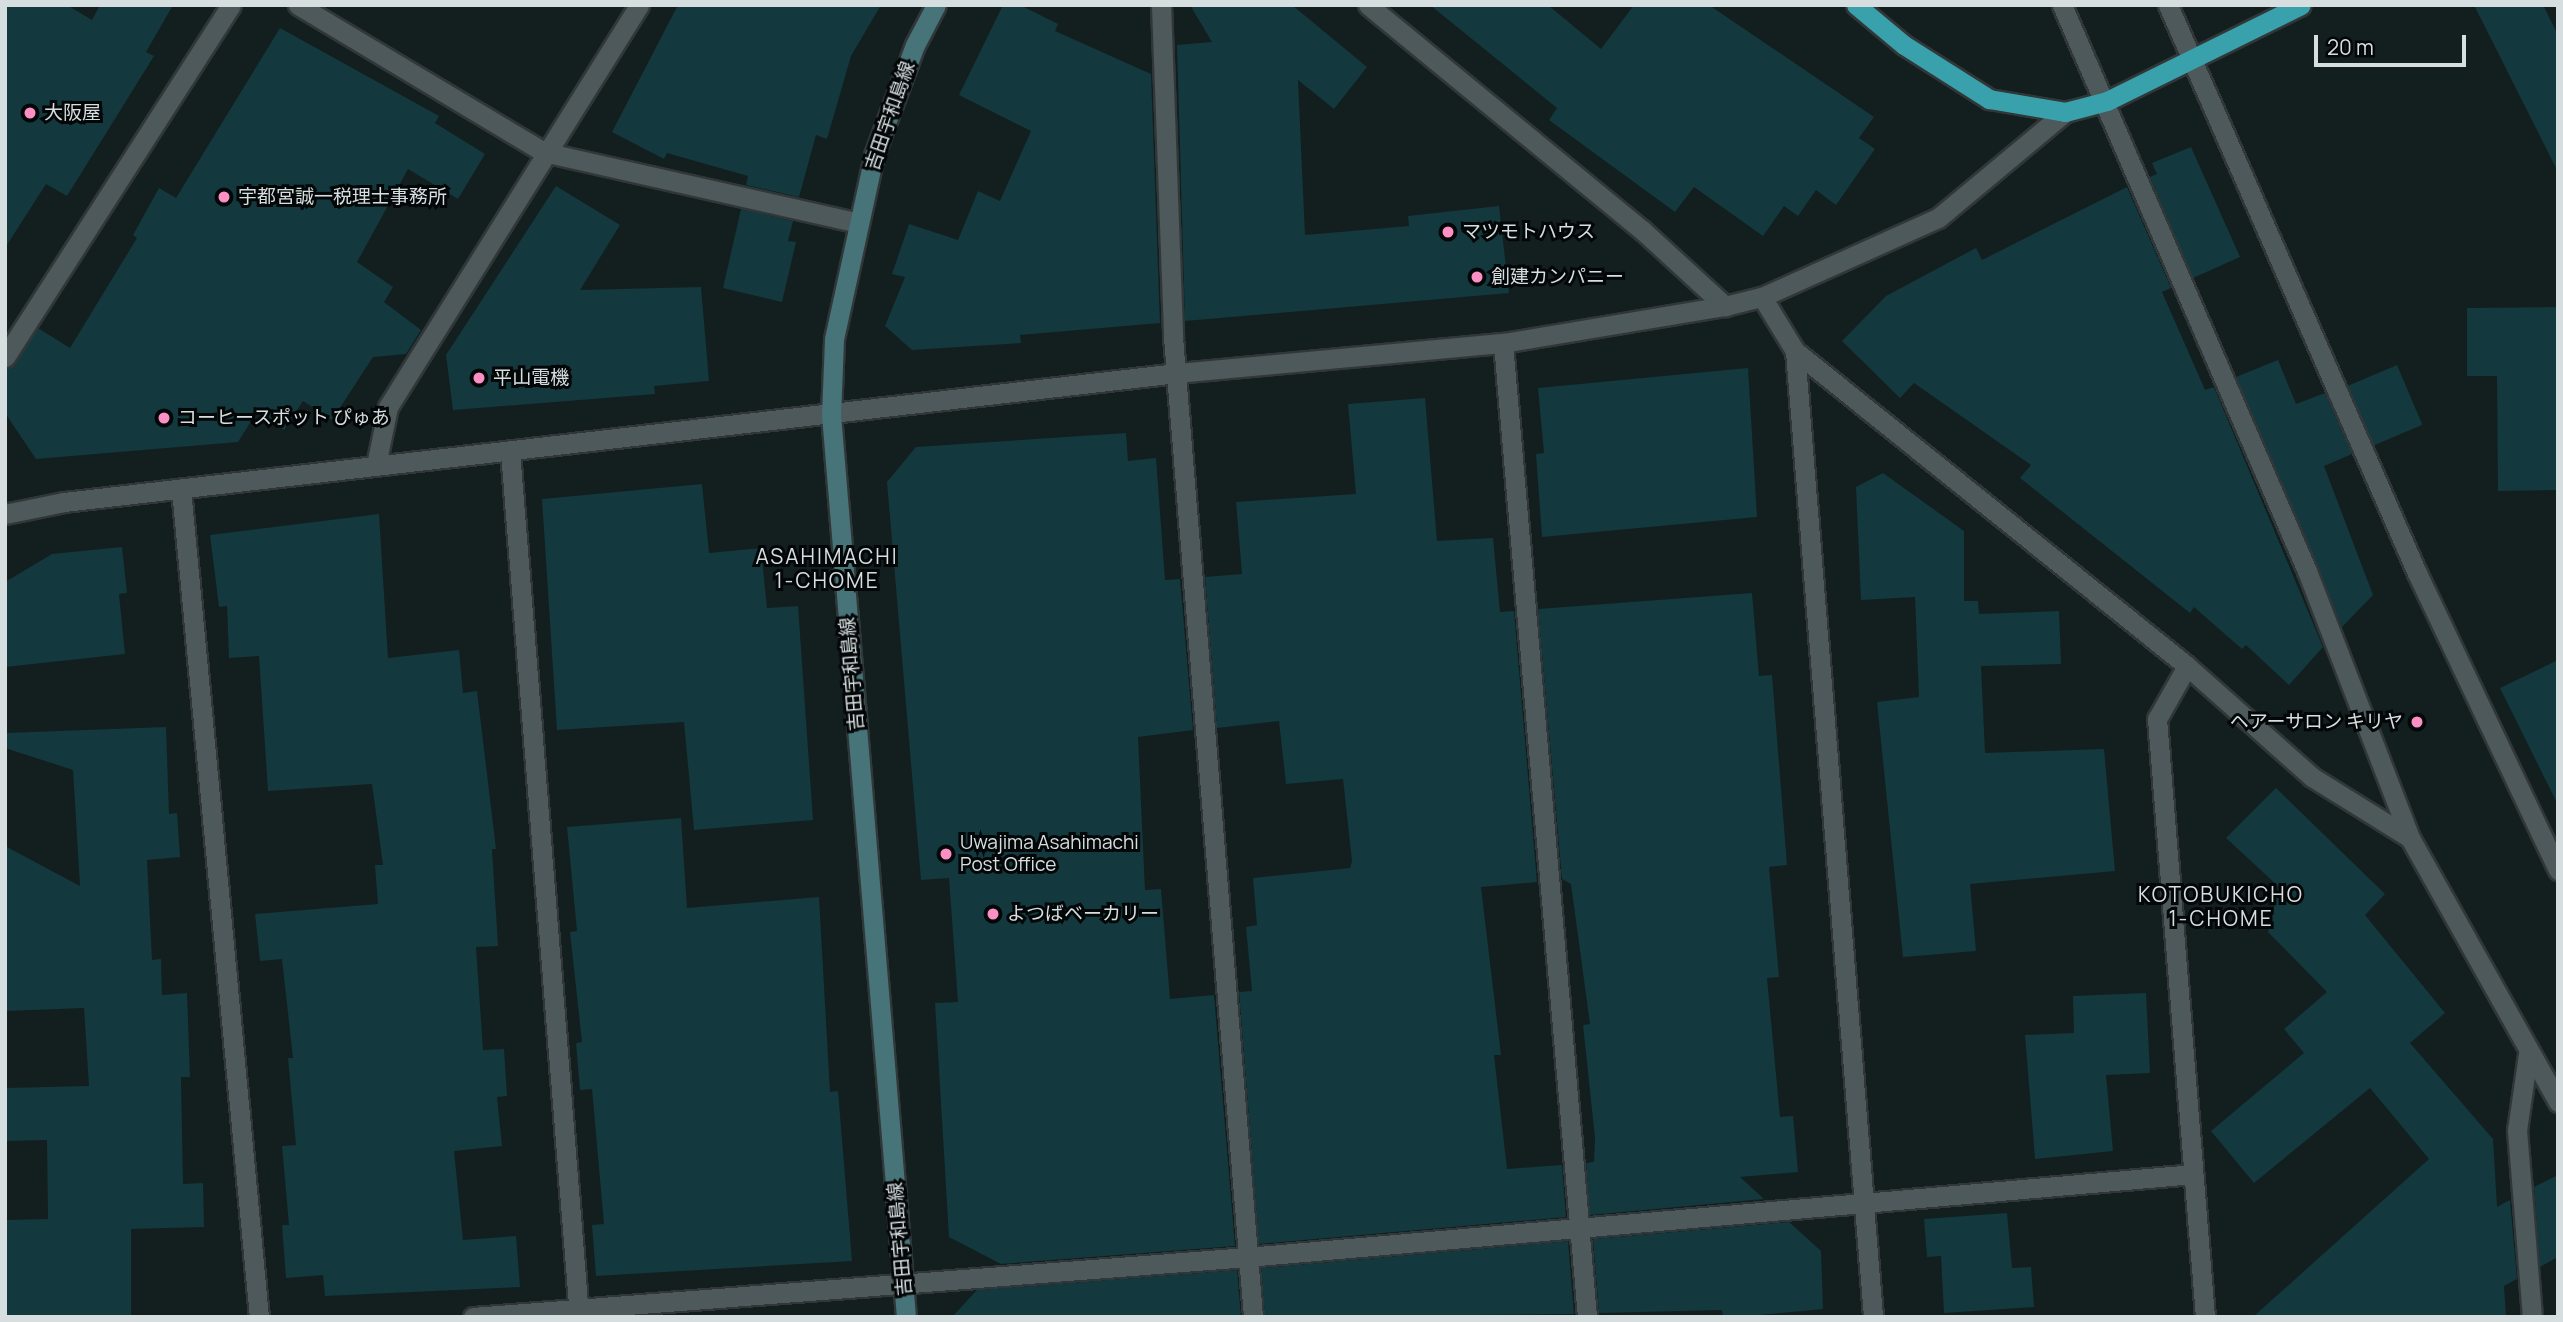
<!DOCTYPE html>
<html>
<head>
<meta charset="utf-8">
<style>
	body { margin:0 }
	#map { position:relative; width:2563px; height:1322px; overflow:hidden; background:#131e1f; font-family:Manrope,"Noto Sans JP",sans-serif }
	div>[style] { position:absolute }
	.building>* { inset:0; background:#13383d; transform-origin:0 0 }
	.roads { filter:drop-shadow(2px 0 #313738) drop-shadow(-2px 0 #313738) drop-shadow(0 2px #313738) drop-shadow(0 -2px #313738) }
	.minor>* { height:19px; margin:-9.5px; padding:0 9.5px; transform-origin:9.5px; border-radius:9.5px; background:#4d595a }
	.tertiary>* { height:19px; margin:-9.5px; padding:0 9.5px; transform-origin:9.5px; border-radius:9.5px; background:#4d595a }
	.secondary>* { height:19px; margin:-9.5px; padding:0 9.5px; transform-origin:9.5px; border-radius:9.5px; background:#467479 }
	.trunk>* { height:19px; margin:-9.5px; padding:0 9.5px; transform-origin:9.5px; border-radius:9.5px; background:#39a1ac }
	.dots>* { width:19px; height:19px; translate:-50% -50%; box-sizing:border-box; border:4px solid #040708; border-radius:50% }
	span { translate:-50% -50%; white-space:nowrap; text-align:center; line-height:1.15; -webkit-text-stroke:6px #040708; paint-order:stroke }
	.poi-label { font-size:19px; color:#d7dedf }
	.left { translate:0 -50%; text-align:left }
	.right { translate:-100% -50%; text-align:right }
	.street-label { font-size:19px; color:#d7dedf }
	.neighbourhood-label { font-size:21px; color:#d7dedf; letter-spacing:2px }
	.frame { position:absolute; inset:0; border:7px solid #d7dedf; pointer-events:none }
	.scale { position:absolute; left:2314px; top:35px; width:152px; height:32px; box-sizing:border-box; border:4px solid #d7dedf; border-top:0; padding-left:9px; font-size:21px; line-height:24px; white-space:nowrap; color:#d7dedf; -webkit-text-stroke:5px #040708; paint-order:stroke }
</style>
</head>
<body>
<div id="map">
	<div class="building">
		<div style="clip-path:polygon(5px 5px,67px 5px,92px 20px,100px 5px,173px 5px,146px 52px,154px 56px,67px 196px,46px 184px,5px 248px)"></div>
		<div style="clip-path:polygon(678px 5px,881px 5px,851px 56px,827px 139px,816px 135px,799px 197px,746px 185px,748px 176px,667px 153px,664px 159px,612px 132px)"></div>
		<div style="clip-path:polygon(1003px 5px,1020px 5px,1058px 24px,1055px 31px,1151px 74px,1160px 323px,1020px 335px,1021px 343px,912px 350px,885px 326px,905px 277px,892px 274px,909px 224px,958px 240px,978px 191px,1000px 201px,1031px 131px,959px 95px)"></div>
		<div style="clip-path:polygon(1190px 5px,1292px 5px,1367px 67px,1334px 109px,1298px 80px,1305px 235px,1409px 226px,1408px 216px,1499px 206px,1509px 293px,1185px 321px,1177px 45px,1212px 42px)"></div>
		<div style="clip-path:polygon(1430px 5px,1548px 5px,1601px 49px,1634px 5px,1709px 5px,1874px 117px,1859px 138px,1875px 149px,1836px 205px,1816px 190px,1798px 216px,1784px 206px,1763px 236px,1694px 187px,1675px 212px,1549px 120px,1557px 108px)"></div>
		<div style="clip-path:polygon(2474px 5px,2543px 5px,2558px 35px,2558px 172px)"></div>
		<div style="clip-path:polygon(280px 28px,439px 116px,435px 123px,485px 154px,458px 199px,408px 169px,357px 262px,393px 287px,384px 302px,421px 330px,406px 354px,373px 357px,332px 420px,303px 401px,284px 430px,257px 412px,238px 442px,36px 459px,5px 413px,5px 369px,15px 364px,38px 328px,70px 348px,137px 238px,133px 235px,159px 188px,176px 198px)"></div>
		<div style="clip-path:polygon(2191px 147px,2240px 257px,2193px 278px,2150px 177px,2157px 174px,2152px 163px)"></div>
		<div style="clip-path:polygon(556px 186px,620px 225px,580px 290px,701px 287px,709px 381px,654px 386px,655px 394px,453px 410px,446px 355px)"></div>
		<div style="clip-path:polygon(2127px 187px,2171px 288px,2162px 292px,2205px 390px,2214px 387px,2323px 647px,2289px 685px,2246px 645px,2242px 649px,2194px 607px,2190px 613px,2020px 478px,2031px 465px,1914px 383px,1900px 398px,1842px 341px,1886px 296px,1976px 248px,1982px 260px)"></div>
		<div style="clip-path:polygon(741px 209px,793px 221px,788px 241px,796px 242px,782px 302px,723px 288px)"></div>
		<div style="clip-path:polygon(2558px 307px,2558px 490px,2498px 491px,2497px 376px,2467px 376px,2467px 308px)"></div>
		<div style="clip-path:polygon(2278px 360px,2296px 404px,2325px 393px,2352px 454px,2324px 466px,2373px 595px,2342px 627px,2236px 377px)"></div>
		<div style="left:2397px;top:365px;width:65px;height:53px;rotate:67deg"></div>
		<div style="clip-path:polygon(1748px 368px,1757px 517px,1542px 537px,1536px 454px,1544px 453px,1538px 388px)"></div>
		<div style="clip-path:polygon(1425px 398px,1437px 541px,1493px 538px,1500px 612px,1514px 611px,1537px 882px,1481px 887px,1501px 1055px,1494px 1055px,1507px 1169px,1562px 1165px,1566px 1217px,1259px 1244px,1239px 992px,1252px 991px,1246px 927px,1257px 925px,1253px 878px,1350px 868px,1352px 861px,1343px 779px,1286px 784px,1279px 721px,1217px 728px,1205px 577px,1242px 574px,1236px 502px,1356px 494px,1348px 404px)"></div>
		<div style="clip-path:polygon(1126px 433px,1128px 461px,1156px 458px,1165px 580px,1180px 579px,1193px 730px,1138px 737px,1145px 890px,1161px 889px,1170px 999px,1214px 995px,1235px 1246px,1001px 1264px,949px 1237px,935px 1003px,958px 1002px,949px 878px,921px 880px,887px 482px,916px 447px)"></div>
		<div style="clip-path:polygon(1883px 473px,1964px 531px,1964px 601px,1978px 601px,1979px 614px,2059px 611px,2061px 664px,1981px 666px,1985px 753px,2104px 749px,2115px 871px,1970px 884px,1976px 951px,1903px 957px,1877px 702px,1919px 697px,1915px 597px,1861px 600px,1856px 487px)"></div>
		<div style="clip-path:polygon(702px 484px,709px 553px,761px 548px,767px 608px,798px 606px,813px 820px,694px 830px,684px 722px,557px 730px,542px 499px)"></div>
		<div style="clip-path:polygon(379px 514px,388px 658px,459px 650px,463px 693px,477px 691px,496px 849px,492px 849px,498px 946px,476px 947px,483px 1050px,504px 1049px,507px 1096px,497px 1097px,502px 1146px,454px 1151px,463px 1240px,516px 1236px,520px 1287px,325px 1296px,323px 1275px,286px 1278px,282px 1225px,289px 1225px,282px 1146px,296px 1145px,288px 1058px,293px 1058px,282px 959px,260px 961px,255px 914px,378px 904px,375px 865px,383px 865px,372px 784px,268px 791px,259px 656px,229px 658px,227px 606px,219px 607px,210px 535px)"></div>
		<div style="clip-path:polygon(122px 547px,127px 593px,119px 594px,125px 654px,5px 667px,5px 582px,52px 554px)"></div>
		<div style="clip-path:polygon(1752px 593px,1759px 676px,1772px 675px,1787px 865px,1769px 867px,1779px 977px,1767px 978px,1780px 1117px,1793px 1116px,1798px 1172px,1740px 1177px,1764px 1199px,1590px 1215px,1586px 1163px,1594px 1162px,1595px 1138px,1583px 1025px,1590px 1024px,1571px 884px,1562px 879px,1538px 609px)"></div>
		<div style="clip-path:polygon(2558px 660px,2558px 805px,2500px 688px)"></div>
		<div style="clip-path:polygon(166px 727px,169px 814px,177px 813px,180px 857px,147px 860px,152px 960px,161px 959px,162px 995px,187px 993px,190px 1077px,181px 1077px,183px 1184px,203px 1183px,204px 1227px,131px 1229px,131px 1317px,5px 1317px,5px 1220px,48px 1219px,47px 1140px,5px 1141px,5px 1088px,89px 1086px,84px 1008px,5px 1011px,5px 846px,80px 886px,73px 770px,5px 748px,5px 733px)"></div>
		<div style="clip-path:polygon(2276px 788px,2385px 894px,2365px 915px,2445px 1013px,2410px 1043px,2493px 1139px,2497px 1207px,2510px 1200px,2517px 1279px,2504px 1286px,2506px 1317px,2253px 1317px,2429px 1159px,2370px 1088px,2254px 1183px,2211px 1131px,2304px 1053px,2284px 1029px,2327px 992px,2268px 932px,2279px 887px,2226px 838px)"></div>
		<div style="clip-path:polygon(681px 818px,687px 908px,819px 897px,830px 1092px,838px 1091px,852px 1261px,596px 1276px,592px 1225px,604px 1224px,592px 1089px,580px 1090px,576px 1043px,582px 1042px,570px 932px,577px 931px,567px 827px)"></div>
		<div style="clip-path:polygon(2146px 993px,2150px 1073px,2106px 1075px,2113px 1151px,2035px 1159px,2025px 1035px,2074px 1033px,2073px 996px)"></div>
		<div style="clip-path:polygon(2558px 1175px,2558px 1257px,2540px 1267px,2534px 1187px)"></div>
		<div style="clip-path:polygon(2007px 1213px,2012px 1268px,2031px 1267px,2034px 1307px,1944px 1313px,1941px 1256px,1927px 1257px,1924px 1219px)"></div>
		<div style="clip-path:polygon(1789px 1222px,1821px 1251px,1823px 1309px,1738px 1317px,1723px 1317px,1722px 1310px,1599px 1313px,1593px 1239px)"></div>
		<div style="clip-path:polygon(1568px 1241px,1574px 1314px,1265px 1317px,1261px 1268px)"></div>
		<div style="clip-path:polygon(1237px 1270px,1241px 1317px,952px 1317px,977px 1290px)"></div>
	</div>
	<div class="roads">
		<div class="minor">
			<div style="left:298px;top:5px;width:287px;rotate:30.9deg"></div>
			<div style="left:544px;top:152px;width:322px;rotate:12.7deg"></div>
			<div style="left:1161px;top:5px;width:332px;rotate:87.9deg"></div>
			<div style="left:1173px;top:337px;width:983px;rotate:85.33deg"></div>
			<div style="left:1368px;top:5px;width:355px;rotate:39.4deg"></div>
			<div style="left:1642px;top:230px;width:113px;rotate:42.5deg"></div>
			<div style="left:2062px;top:5px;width:617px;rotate:66.59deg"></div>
			<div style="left:2307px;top:571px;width:286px;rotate:68.9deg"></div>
			<div style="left:2410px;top:838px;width:303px;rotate:60.7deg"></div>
			<div style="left:2168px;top:5px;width:620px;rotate:66.33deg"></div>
			<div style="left:2417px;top:573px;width:329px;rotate:64.6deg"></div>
			<div style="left:1503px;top:343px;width:978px;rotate:85.07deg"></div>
			<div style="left:1795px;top:351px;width:503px;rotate:38.78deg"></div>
			<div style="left:2187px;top:666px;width:167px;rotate:41.6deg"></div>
			<div style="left:2312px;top:777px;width:115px;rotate:31.9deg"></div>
			<div style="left:5px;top:357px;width:418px;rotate:-57.3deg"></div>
			<div style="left:510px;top:451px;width:869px;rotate:85.44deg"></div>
			<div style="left:376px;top:465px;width:59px;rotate:-78.3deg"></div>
			<div style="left:388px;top:407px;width:474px;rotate:-58deg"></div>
			<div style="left:181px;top:489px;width:832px;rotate:84.62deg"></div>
			<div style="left:2187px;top:666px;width:61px;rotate:119.5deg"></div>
			<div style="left:2157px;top:719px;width:600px;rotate:85.41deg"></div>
			<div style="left:2528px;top:1054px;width:77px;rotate:98.2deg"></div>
			<div style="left:2517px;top:1130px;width:188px;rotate:85.4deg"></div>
			<div style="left:473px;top:1317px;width:776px;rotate:-4.43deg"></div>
			<div style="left:1247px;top:1257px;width:950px;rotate:-5.01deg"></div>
		</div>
		<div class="tertiary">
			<div style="left:1762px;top:297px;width:63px;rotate:58.6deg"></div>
			<div style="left:1795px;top:351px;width:969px;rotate:85.38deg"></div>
			<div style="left:5px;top:514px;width:60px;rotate:-11.5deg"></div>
			<div style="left:64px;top:502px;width:1120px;rotate:-6.61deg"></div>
			<div style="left:1177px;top:373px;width:327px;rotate:-5.3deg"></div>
			<div style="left:1503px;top:343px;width:225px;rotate:-9.5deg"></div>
			<div style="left:1725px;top:306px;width:38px;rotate:-14deg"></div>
			<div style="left:1762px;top:297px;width:193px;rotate:-24.2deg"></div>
			<div style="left:1938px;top:218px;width:165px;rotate:-39.8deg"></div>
		</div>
		<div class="secondary">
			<div style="left:906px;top:1317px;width:905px;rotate:-94.75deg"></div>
			<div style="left:831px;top:415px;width:76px;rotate:-87.7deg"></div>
			<div style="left:834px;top:339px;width:188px;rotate:-77.7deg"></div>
			<div style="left:874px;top:155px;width:117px;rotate:-69.6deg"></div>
			<div style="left:915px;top:45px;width:45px;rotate:-62.3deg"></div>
		</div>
		<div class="trunk">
			<div style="left:1856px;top:5px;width:62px;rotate:39.8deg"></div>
			<div style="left:1904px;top:45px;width:101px;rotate:32.4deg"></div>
			<div style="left:1989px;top:99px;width:77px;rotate:9.7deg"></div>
			<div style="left:2065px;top:112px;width:43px;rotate:-14.7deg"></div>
			<div style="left:2107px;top:101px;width:216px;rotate:-26.3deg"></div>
		</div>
	</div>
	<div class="dots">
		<div style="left:30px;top:113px;background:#fc8fc3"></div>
		<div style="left:224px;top:197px;background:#fc8fc3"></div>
		<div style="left:1448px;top:232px;background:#fc8fc3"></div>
		<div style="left:1477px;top:277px;background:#fc8fc3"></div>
		<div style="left:479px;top:378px;background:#fc8fc3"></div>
		<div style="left:164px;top:418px;background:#fc8fc3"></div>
		<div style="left:2417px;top:722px;background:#fc8fc3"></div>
		<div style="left:946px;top:854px;background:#fc8fc3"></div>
		<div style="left:993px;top:914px;background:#fc8fc3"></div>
	</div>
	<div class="poi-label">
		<span class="left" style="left:44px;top:113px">大阪屋</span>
		<span class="left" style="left:238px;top:197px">宇都宮誠一税理士事務所</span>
		<span class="left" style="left:1462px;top:232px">マツモトハウス</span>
		<span class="left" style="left:1491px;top:277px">創建カンパニー</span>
		<span class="left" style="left:493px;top:378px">平山電機</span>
		<span class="left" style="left:178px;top:418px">コーヒースポット ぴゅあ</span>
		<span class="right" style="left:2403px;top:722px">ヘアーサロン キリヤ</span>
		<span class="left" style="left:960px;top:854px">Uwajima Asahimachi<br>Post Office</span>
		<span class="left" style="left:1007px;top:914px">よつばベーカリー</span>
	</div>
	<div class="street-label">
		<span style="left:890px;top:116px;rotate:-71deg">吉田宇和島線</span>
		<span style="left:852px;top:674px;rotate:-95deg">吉田宇和島線</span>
		<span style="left:900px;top:1239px;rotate:-95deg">吉田宇和島線</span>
	</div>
	<div class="neighbourhood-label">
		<span style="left:827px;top:568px">ASAHIMACHI<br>1-CHOME</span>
		<span style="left:2221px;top:906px">KOTOBUKICHO<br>1-CHOME</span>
	</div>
	<div class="frame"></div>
	<div class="scale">20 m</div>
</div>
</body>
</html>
